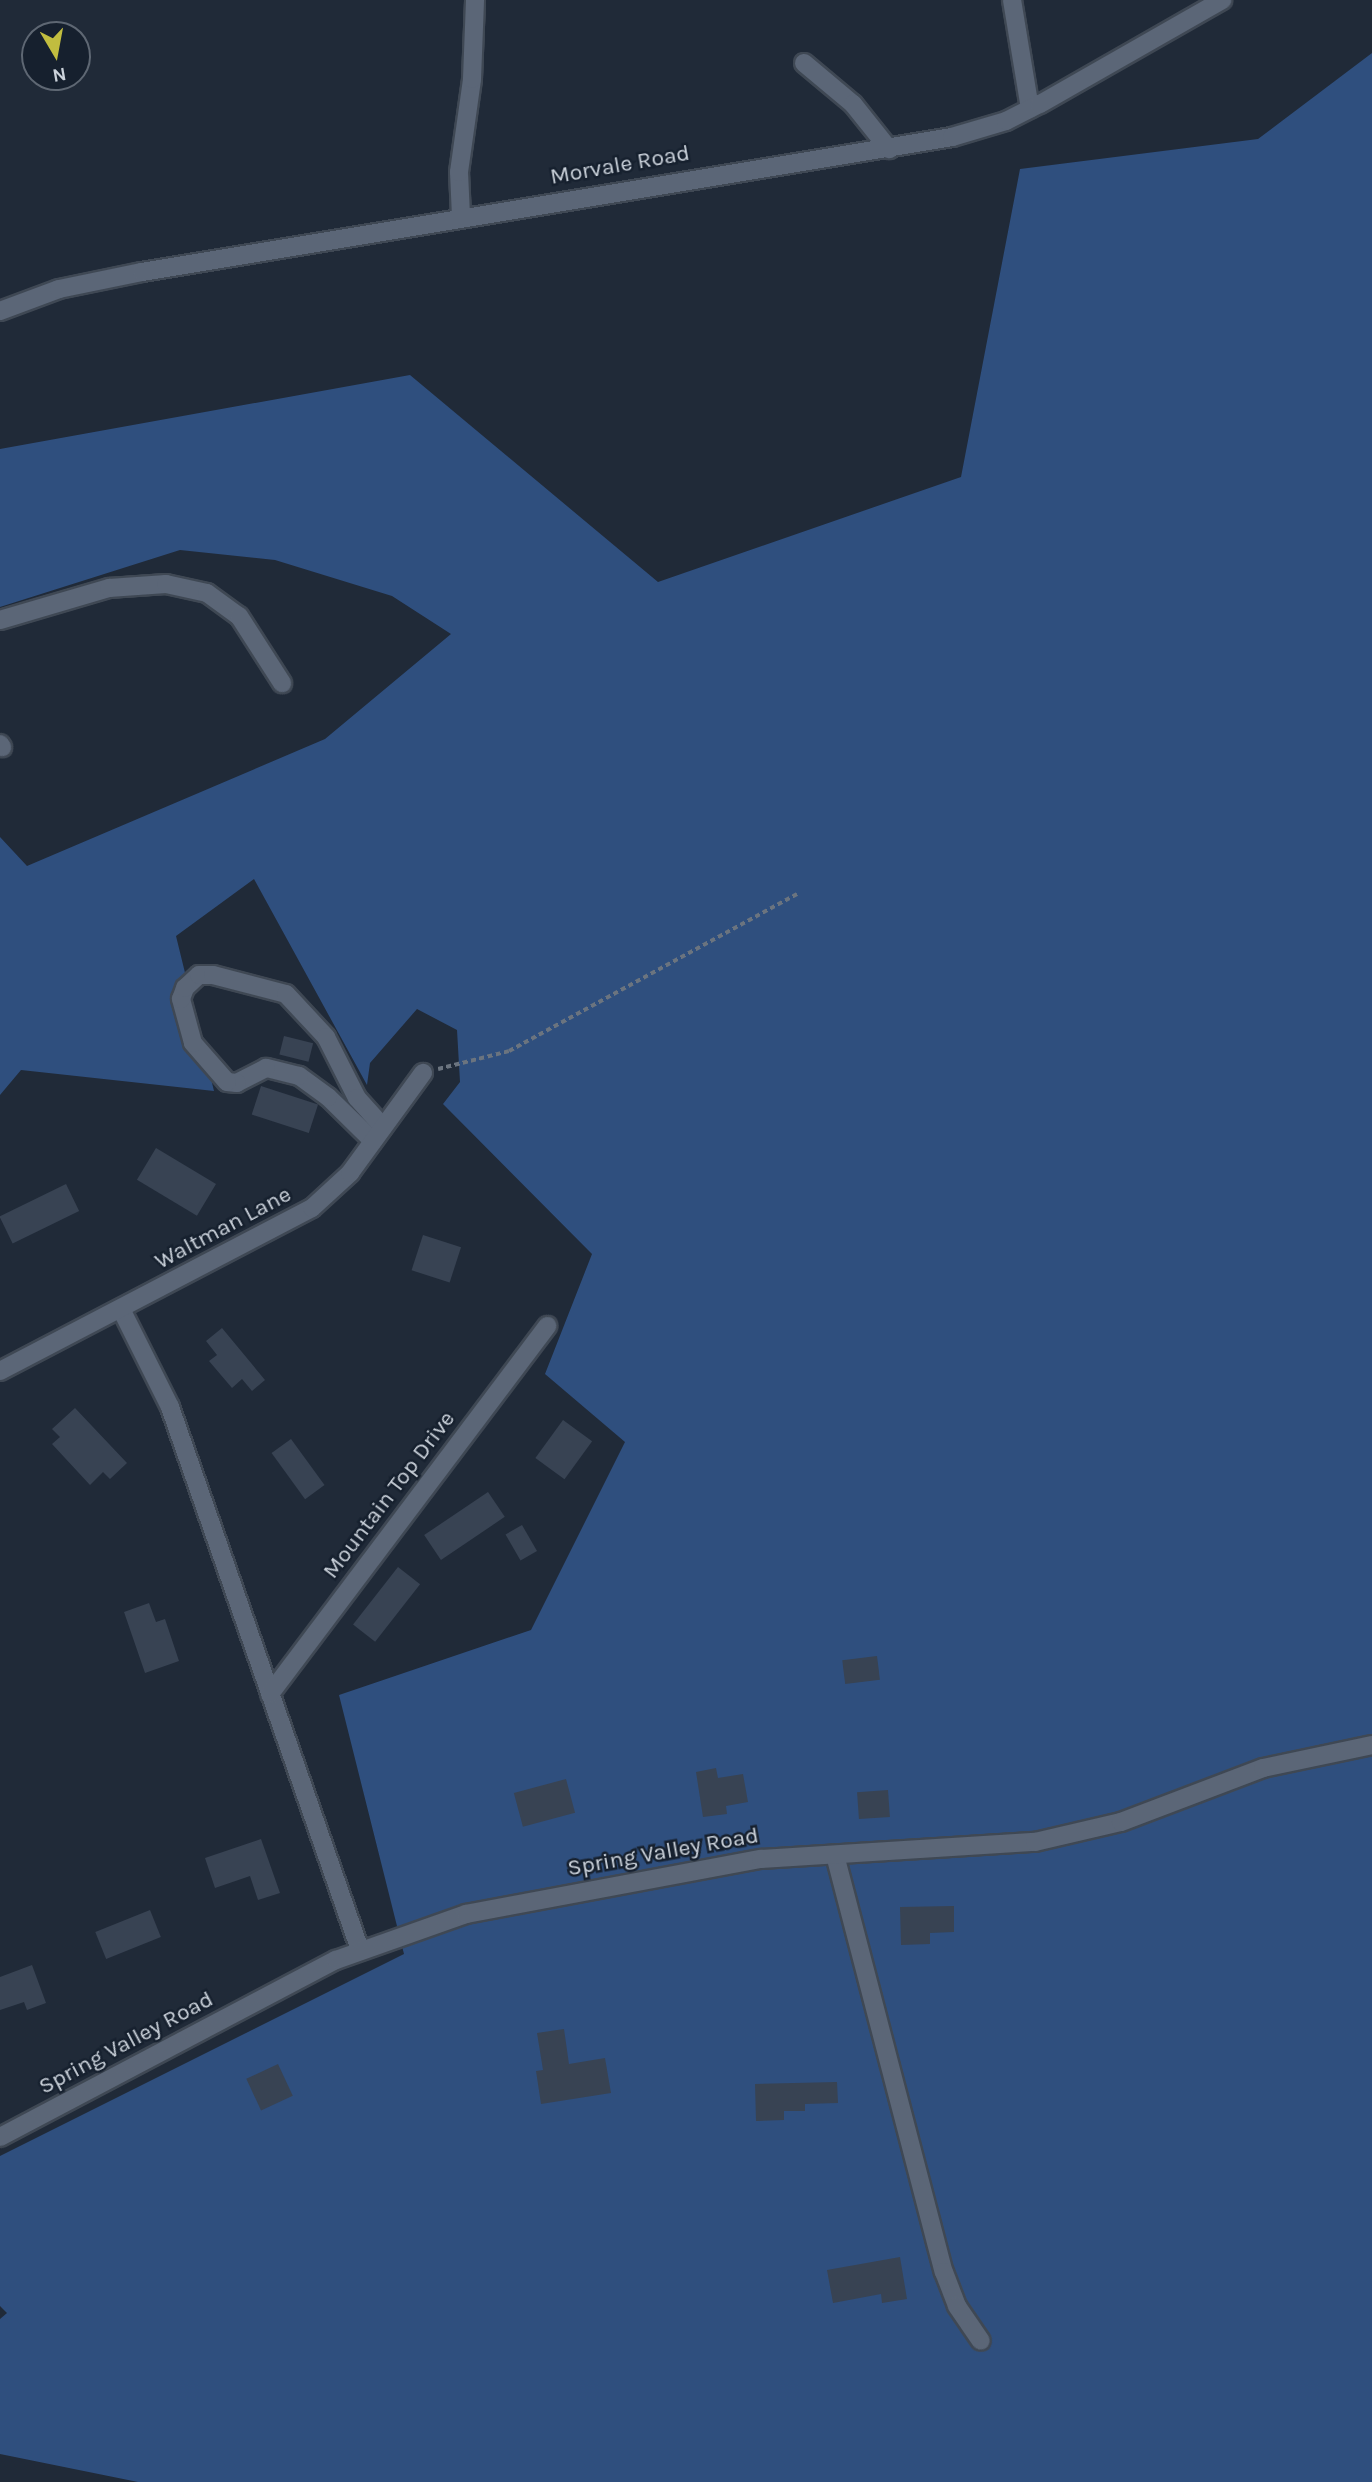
<!DOCTYPE html>
<html>
<head>
<meta charset="utf-8">
<style>
	body { margin:0 }
	#map { position:relative; width:1372px; height:2482px; overflow:hidden; background:#202a38; font-family:Karla,sans-serif }
	div>[style] { position:absolute }
	.green>* { inset:0; background:#2f4f7e }
	.building>* { inset:0; background:#384353; transform-origin:0 0 }
	.path>* { height:3.5px; margin-top:-1.75px; transform-origin:0; background:repeating-linear-gradient(90deg,#6b747f 0 5px,transparent 0 8.5px) }
	.roads { filter:drop-shadow(2px 0 #3f4854) drop-shadow(-2px 0 #3f4854) drop-shadow(0 2px #3f4854) drop-shadow(0 -2px #3f4854) }
	.minor>* { height:18px; margin:-9px; padding:0 9px; transform-origin:9px; border-radius:9px; background:#5b6677 }
	span { translate:-50% -50%; white-space:nowrap; text-align:center; line-height:1.15; -webkit-text-stroke:5px #16202e; paint-order:stroke }
	.street-label { font-size:23px; color:#cbd2db }
	.north { position:absolute; left:21px; top:21px; width:70px; height:70px; box-sizing:border-box; background:#16202e; border:2px solid #5e6773; border-radius:50%; rotate:170deg; font-size:19px; font-weight:700; line-height:28px; text-align:center; color:#cbd2db }
	.north::after { content:''; display:block; margin:auto; width:24px; height:32px; background:#c1bd3f; clip-path:polygon(50% 0,100% 100%,50% 72%,0 100%) }
</style>
</head>
<body>
<div id="map">
	<div class="green">
		<div style="clip-path:polygon(1372px 53px,1372px 2482px,138px 2482px,0 2454px,0 2319px,7px 2313px,0 2306px,0 2156px,404px 1954px,339px 1695px,531px 1630px,625px 1442px,545px 1374px,592px 1254px,443px 1104px,460px 1082px,457px 1030px,417px 1009px,370px 1063px,367px 1085px,254px 879px,176px 936px,214px 1091px,21px 1070px,0 1095px,0 837px,27px 866px,325px 739px,451px 634px,392px 596px,275px 560px,180px 550px,0 607px,0 449px,410px 375px,658px 582px,961px 477px,1020px 169px,1258px 139px)"></div>
	</div>
	<div class="building">
		<div style="left:284px;top:1036px;width:30px;height:19px;rotate:14deg"></div>
		<div style="left:261px;top:1086px;width:60px;height:30px;rotate:18deg"></div>
		<div style="left:156px;top:1148px;width:70px;height:37px;rotate:31deg"></div>
		<div style="left:66px;top:1184px;width:30px;height:74px;rotate:64deg"></div>
		<div style="left:423px;top:1235px;width:40px;height:37px;rotate:18deg"></div>
		<div style="clip-path:polygon(222px 1328px,265px 1380px,252px 1391px,242px 1379px,232px 1388px,209px 1361px,217px 1355px,206px 1341px)"></div>
		<div style="clip-path:polygon(75px 1408px,127px 1463px,110px 1479px,103px 1472px,90px 1485px,52px 1444px,60px 1437px,52px 1429px)"></div>
		<div style="left:563px;top:1420px;width:36px;height:47px;rotate:36deg"></div>
		<div style="left:291px;top:1439px;width:57px;height:24px;rotate:54deg"></div>
		<div style="left:488px;top:1492px;width:30px;height:77px;rotate:56deg"></div>
		<div style="left:522px;top:1525px;width:30px;height:19px;rotate:60deg"></div>
		<div style="left:398px;top:1567px;width:28px;height:73px;rotate:38deg"></div>
		<div style="clip-path:polygon(149px 1603px,156px 1622px,165px 1619px,179px 1661px,145px 1673px,124px 1612px)"></div>
		<div style="left:877px;top:1656px;width:24px;height:35px;rotate:83deg"></div>
		<div style="clip-path:polygon(716px 1768px,718px 1778px,743px 1774px,748px 1802px,726px 1806px,727px 1814px,703px 1817px,696px 1772px)"></div>
		<div style="left:566px;top:1779px;width:35px;height:54px;rotate:75deg"></div>
		<div style="left:888px;top:1790px;width:27px;height:31px;rotate:86deg"></div>
		<div style="clip-path:polygon(261px 1839px,280px 1893px,258px 1900px,250px 1876px,215px 1888px,205px 1858px)"></div>
		<div style="clip-path:polygon(954px 1906px,954px 1932px,930px 1933px,930px 1944px,901px 1945px,900px 1907px)"></div>
		<div style="left:150px;top:1910px;width:29px;height:59px;rotate:68deg"></div>
		<div style="clip-path:polygon(32px 1965px,46px 2003px,27px 2010px,24px 2002px,0 2010px,0 1977px)"></div>
		<div style="clip-path:polygon(564px 2029px,569px 2064px,605px 2058px,611px 2093px,541px 2104px,536px 2071px,543px 2070px,537px 2033px)"></div>
		<div style="left:278px;top:2064px;width:35px;height:35px;rotate:65deg"></div>
		<div style="clip-path:polygon(837px 2082px,838px 2103px,805px 2104px,805px 2111px,784px 2111px,784px 2120px,756px 2121px,755px 2084px)"></div>
		<div style="clip-path:polygon(900px 2257px,907px 2299px,882px 2303px,881px 2294px,833px 2303px,827px 2270px)"></div>
	</div>
	<div class="path">
		<div style="left:438px;top:1069px;width:73px;rotate:-14.2deg"></div>
		<div style="left:509px;top:1051px;width:328px;rotate:-28.6deg"></div>
	</div>
	<div class="roads">
		<div class="minor">
			<div style="left:1012px;top:0;width:110px;rotate:80.6deg"></div>
			<div style="left:804px;top:63px;width:64px;rotate:39.9deg"></div>
			<div style="left:853px;top:104px;width:58px;rotate:51.3deg"></div>
			<div style="left:461px;top:216px;width:44px;rotate:-92.6deg"></div>
			<div style="left:459px;top:172px;width:94px;rotate:-82deg"></div>
			<div style="left:472px;top:79px;width:79px;rotate:-87.8deg"></div>
			<div style="left:0;top:311px;width:63px;rotate:-20.4deg"></div>
			<div style="left:59px;top:289px;width:85px;rotate:-11.6deg"></div>
			<div style="left:142px;top:272px;width:821px;rotate:-9.46deg"></div>
			<div style="left:952px;top:137px;width:56px;rotate:-16.5deg"></div>
			<div style="left:1006px;top:121px;width:38px;rotate:-27deg"></div>
			<div style="left:1040px;top:104px;width:210px;rotate:-29.7deg"></div>
			<div style="left:0;top:620px;width:114px;rotate:-16.4deg"></div>
			<div style="left:109px;top:588px;width:57px;rotate:-4deg"></div>
			<div style="left:166px;top:584px;width:42px;rotate:12.4deg"></div>
			<div style="left:207px;top:593px;width:39px;rotate:36deg"></div>
			<div style="left:239px;top:616px;width:80px;rotate:57.3deg"></div>
			<div style="left:0;top:744px;width:4px;rotate:56deg"></div>
			<div style="left:373px;top:1141px;width:63px;rotate:-135.6deg"></div>
			<div style="left:328px;top:1097px;width:36px;rotate:-144deg"></div>
			<div style="left:299px;top:1076px;width:34px;rotate:-166deg"></div>
			<div style="left:266px;top:1068px;width:33px;rotate:153deg"></div>
			<div style="left:237px;top:1083px;width:10px;rotate:-174deg"></div>
			<div style="left:227px;top:1082px;width:52px;rotate:-131.1deg"></div>
			<div style="left:193px;top:1043px;width:46px;rotate:-105.3deg"></div>
			<div style="left:181px;top:999px;width:12px;rotate:-70deg"></div>
			<div style="left:185px;top:988px;width:19px;rotate:-43deg"></div>
			<div style="left:199px;top:975px;width:14px"></div>
			<div style="left:213px;top:975px;width:75px;rotate:14.6deg"></div>
			<div style="left:286px;top:994px;width:59px;rotate:47.1deg"></div>
			<div style="left:326px;top:1037px;width:68px;rotate:63.1deg"></div>
			<div style="left:357px;top:1098px;width:39px;rotate:48deg"></div>
			<div style="left:121px;top:1309px;width:110px;rotate:63.4deg"></div>
			<div style="left:170px;top:1407px;width:575px;rotate:70.71deg"></div>
			<div style="left:0;top:1371px;width:352px;rotate:-27.6deg"></div>
			<div style="left:312px;top:1208px;width:52px;rotate:-42.6deg"></div>
			<div style="left:350px;top:1173px;width:124px;rotate:-53.9deg"></div>
			<div style="left:270px;top:1694px;width:461px;rotate:-53deg"></div>
			<div style="left:835px;top:1855px;width:431px;rotate:75.4deg"></div>
			<div style="left:944px;top:2272px;width:36px;rotate:69deg"></div>
			<div style="left:957px;top:2306px;width:42px;rotate:55.6deg"></div>
			<div style="left:0;top:2137px;width:380px;rotate:-27.8deg"></div>
			<div style="left:336px;top:1960px;width:138px;rotate:-19.5deg"></div>
			<div style="left:466px;top:1914px;width:300px;rotate:-10.6deg"></div>
			<div style="left:761px;top:1859px;width:275px;rotate:-3.6deg"></div>
			<div style="left:1035px;top:1842px;width:88px;rotate:-13.1deg"></div>
			<div style="left:1121px;top:1822px;width:152px;rotate:-20.8deg"></div>
			<div style="left:1263px;top:1768px;width:111px;rotate:-11.9deg"></div>
		</div>
	</div>
	<div class="street-label">
		<span style="left:620px;top:165px;rotate:-10deg">Morvale Road</span>
		<span style="left:223px;top:1228px;rotate:-28deg">Waltman Lane</span>
		<span style="left:389px;top:1495px;rotate:-53deg">Mountain Top Drive</span>
		<span style="left:663px;top:1852px;rotate:-10deg">Spring Valley Road</span>
		<span style="left:126px;top:2043px;rotate:-28deg">Spring Valley Road</span>
	</div>
	<div class="north">N</div>
</div>
</body>
</html>
